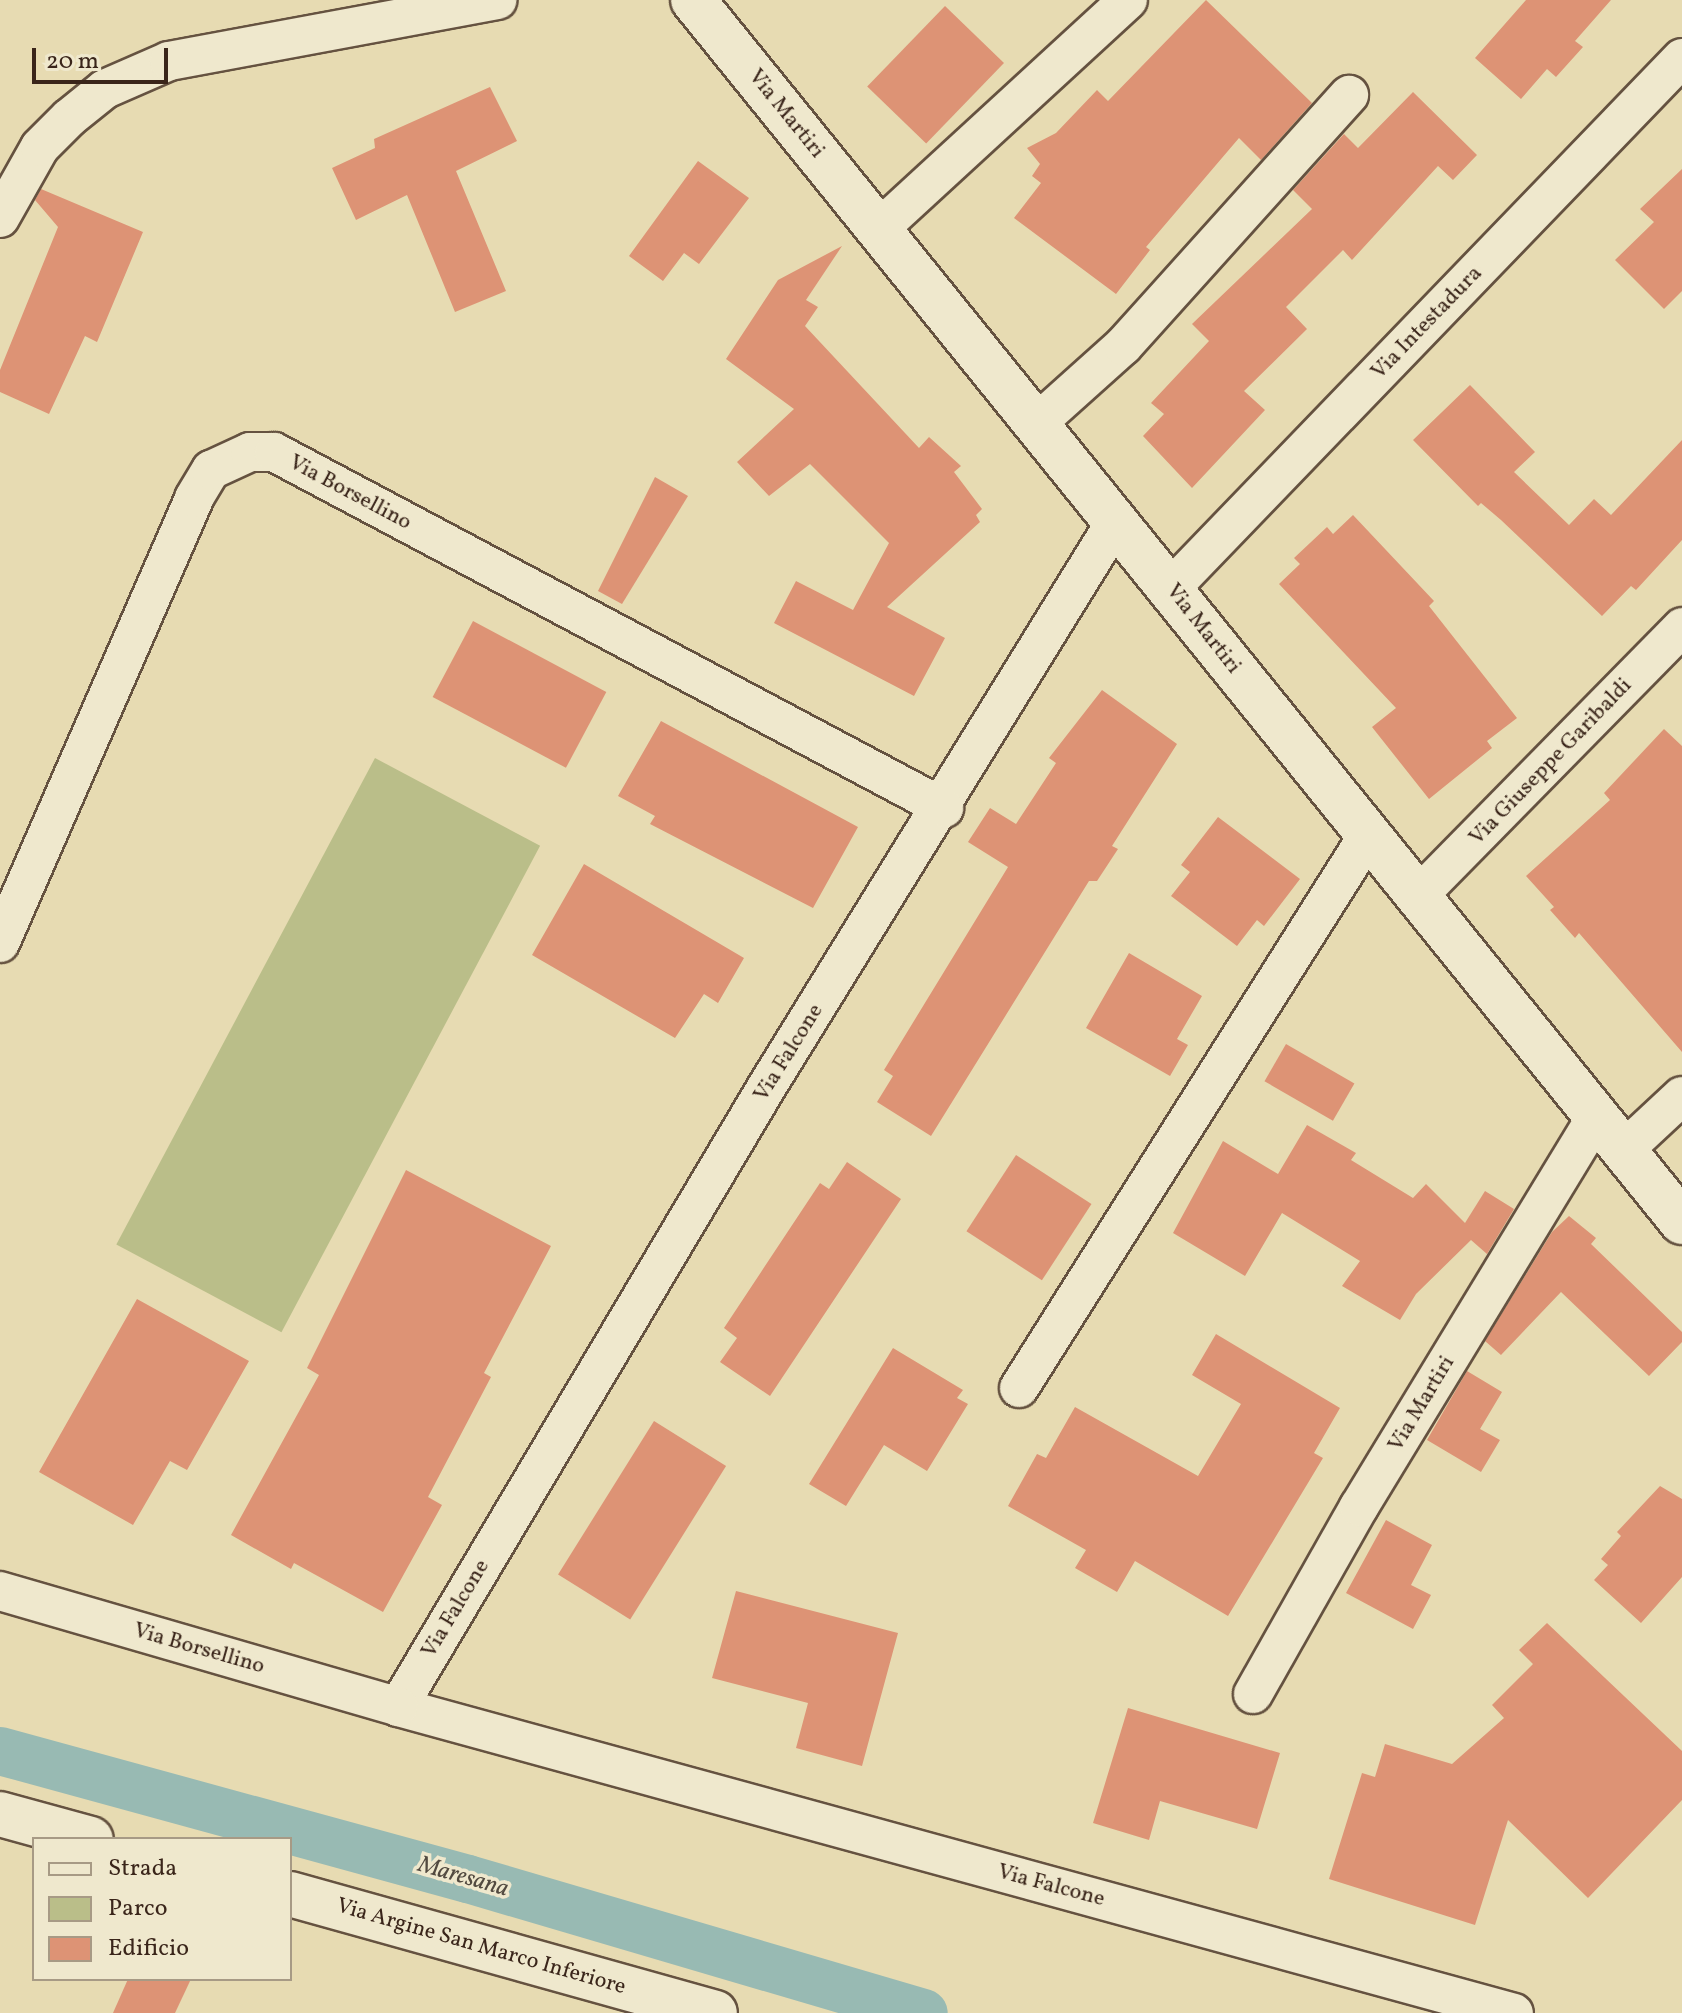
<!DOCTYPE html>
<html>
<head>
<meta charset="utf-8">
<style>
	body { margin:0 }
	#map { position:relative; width:1682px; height:2013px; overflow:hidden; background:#e7dbb2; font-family:Vollkorn,serif }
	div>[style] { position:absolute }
	.green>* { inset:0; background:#babe89; transform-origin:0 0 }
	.canal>* { height:48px; margin:-24px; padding:0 24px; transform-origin:24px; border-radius:24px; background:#98bab3 }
	.building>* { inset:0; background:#dd9375; transform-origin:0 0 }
	.roads { filter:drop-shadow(2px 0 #655240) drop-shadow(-2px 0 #655240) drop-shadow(0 2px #655240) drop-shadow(0 -2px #655240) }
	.minor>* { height:38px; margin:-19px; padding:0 19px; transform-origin:19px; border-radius:19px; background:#efe8cd }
	.tertiary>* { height:44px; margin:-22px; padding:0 22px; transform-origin:22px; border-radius:22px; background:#efe8cd }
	span { translate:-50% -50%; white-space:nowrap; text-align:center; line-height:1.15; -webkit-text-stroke:7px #efe8cd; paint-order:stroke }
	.street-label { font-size:22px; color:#3a251a }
	.water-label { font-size:24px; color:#524a40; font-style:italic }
	.legend { position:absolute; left:32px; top:1837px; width:260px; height:144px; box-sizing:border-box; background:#efe8cd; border:2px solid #a79a85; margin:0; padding:10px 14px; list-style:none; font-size:24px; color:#3a251a }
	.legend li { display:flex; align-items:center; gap:16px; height:40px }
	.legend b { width:40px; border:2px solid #a79a85 }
	.scale { position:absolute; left:32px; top:48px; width:136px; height:36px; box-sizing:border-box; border:4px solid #3a251a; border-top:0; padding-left:10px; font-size:24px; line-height:28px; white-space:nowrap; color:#3a251a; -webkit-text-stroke:6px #efe8cd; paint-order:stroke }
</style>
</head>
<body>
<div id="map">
	<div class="green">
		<div style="left:375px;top:758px;width:187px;height:551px;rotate:28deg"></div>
	</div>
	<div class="canal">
		<div style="left:0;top:1751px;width:485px;rotate:15.3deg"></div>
		<div style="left:468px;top:1879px;width:475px;rotate:16.4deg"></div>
	</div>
	<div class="building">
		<div style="clip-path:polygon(1206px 0,1312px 103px,1261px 160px,1239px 138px,1146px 247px,1150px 250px,1116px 294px,1014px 218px,1041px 183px,1032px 176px,1040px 164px,1027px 148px,1056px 133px,1097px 90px,1108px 101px)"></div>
		<div style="clip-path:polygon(1526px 0,1611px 0,1575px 41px,1583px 47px,1556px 77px,1547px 69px,1521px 99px,1475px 58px)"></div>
		<div style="left:945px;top:6px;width:82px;height:112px;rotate:44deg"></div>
		<div style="clip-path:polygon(490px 87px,517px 141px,456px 171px,506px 291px,455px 312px,407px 195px,356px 220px,332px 168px,375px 148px,374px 139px)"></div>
		<div style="clip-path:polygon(1413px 92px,1477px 155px,1453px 180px,1438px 166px,1352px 260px,1343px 250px,1286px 307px,1307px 329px,1244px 391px,1265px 410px,1192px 488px,1143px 436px,1164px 414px,1151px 403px,1209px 341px,1192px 324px,1312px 209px,1293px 190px,1344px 134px,1358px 148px)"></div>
		<div style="clip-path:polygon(698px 161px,749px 198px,699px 264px,684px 253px,663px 281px,629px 256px)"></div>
		<div style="clip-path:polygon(1682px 169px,1682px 291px,1664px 309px,1615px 260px,1654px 222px,1640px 209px)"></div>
		<div style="clip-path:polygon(41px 189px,143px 232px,97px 342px,85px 336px,49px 414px,0 392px,0 370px,58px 227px,35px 200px)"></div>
		<div style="clip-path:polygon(842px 246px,806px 300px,818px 307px,805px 326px,919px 448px,929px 437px,961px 466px,954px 472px,982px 509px,976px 515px,980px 522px,887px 607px,945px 638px,914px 696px,774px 623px,796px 581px,853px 610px,889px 543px,810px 464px,769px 496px,737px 462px,794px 409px,726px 359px,778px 280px)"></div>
		<div style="clip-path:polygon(1470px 385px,1535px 452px,1514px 472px,1569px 525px,1594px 499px,1611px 515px,1682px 440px,1682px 540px,1636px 590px,1631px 586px,1602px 616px,1501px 520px,1481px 503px,1478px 506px,1413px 440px)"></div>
		<div style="clip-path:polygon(655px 477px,688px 496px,622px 604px,598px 591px)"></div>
		<div style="clip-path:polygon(1353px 515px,1434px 601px,1429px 606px,1517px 718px,1487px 741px,1492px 748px,1429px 799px,1372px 727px,1396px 708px,1279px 584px,1300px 564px,1294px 558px,1327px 527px,1333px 534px)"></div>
		<div style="left:473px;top:621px;width:151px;height:86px;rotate:28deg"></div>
		<div style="clip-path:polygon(1102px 690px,1177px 744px,1112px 846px,1118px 849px,1097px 881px,1089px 881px,931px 1136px,877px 1102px,893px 1076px,884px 1070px,1008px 867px,968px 842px,990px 808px,1016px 824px,1056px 763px,1049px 758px)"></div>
		<div style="clip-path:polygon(661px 721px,858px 827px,813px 908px,650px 824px,655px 816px,618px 796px)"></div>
		<div style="clip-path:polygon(1664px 729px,1682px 746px,1682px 1052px,1579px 933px,1575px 938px,1550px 910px,1554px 907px,1526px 876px,1610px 800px,1604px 793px)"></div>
		<div style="clip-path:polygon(1218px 817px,1300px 879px,1264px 926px,1257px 920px,1237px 946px,1171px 896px,1190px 872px,1181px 865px)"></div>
		<div style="clip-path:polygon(584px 864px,744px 958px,718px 1003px,704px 994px,675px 1038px,532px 955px)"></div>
		<div style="clip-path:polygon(1129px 953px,1202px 996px,1177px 1039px,1188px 1045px,1170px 1076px,1086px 1028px)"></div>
		<div style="left:1286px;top:1044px;width:79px;height:43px;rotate:30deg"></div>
		<div style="clip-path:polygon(1307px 1125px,1356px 1153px,1351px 1160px,1413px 1198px,1426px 1184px,1465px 1223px,1485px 1191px,1514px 1209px,1487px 1254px,1471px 1240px,1416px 1294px,1400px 1320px,1342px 1286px,1360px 1261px,1282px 1213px,1245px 1276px,1173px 1233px,1223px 1141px,1278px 1174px)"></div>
		<div style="left:1016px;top:1155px;width:90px;height:91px;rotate:33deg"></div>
		<div style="clip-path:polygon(847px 1162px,901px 1199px,770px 1396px,720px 1362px,737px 1338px,724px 1328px,820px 1183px,829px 1189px)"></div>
		<div style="clip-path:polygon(406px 1170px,551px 1246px,484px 1373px,491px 1377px,428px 1497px,442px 1505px,383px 1612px,294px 1563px,291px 1569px,231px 1535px,319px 1375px,307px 1368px)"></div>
		<div style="clip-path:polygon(1569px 1216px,1596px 1238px,1591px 1244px,1682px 1332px,1682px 1342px,1649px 1376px,1561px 1292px,1501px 1355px,1485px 1341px,1552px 1232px)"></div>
		<div style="clip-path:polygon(137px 1299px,249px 1361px,187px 1470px,170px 1461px,133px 1525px,39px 1472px)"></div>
		<div style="clip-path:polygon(1216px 1334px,1340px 1408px,1314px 1453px,1323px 1458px,1228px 1616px,1135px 1561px,1117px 1592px,1075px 1568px,1086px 1550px,1008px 1506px,1037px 1454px,1046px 1458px,1075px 1407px,1198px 1476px,1241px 1404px,1192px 1375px)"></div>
		<div style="clip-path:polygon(893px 1348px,963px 1390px,957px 1398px,968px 1404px,927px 1471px,884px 1445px,846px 1506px,809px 1484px)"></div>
		<div style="clip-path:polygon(1467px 1371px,1502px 1392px,1480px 1429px,1500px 1440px,1481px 1472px,1427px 1440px)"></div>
		<div style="left:654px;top:1421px;width:85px;height:181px;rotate:32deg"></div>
		<div style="clip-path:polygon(1660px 1486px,1682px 1499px,1682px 1577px,1641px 1623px,1594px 1580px,1608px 1565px,1601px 1559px,1621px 1536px,1617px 1532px)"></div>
		<div style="clip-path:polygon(1386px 1520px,1432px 1545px,1411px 1585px,1431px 1595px,1413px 1629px,1346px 1593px)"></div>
		<div style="clip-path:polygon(736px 1591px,898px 1633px,862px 1766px,796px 1748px,808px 1703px,712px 1678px)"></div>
		<div style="clip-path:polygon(1547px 1623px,1682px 1751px,1682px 1800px,1588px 1898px,1508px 1820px,1475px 1925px,1329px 1879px,1362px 1773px,1375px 1777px,1385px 1744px,1452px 1764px,1504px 1718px,1492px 1705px,1533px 1664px,1519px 1650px)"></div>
		<div style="clip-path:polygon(1128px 1708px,1280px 1753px,1257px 1829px,1160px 1801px,1149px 1840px,1093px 1823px)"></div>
		<div style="clip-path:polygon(128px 1979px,191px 1979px,175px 2013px,113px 2013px)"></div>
	</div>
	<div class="roads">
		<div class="minor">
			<div style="left:0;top:218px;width:81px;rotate:-60.6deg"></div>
			<div style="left:40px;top:147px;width:41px;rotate:-45deg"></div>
			<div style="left:69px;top:118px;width:46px;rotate:-38.9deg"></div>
			<div style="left:105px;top:89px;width:70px;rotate:-23.6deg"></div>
			<div style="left:169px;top:61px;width:334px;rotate:-10.5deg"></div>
			<div style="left:879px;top:229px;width:338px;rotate:-42.6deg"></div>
			<div style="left:1036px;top:424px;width:117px;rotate:-41.9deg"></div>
			<div style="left:1123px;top:346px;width:338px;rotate:-48deg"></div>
			<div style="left:1116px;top:521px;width:666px;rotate:121.69deg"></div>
			<div style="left:766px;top:1088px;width:720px;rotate:120.73deg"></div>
			<div style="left:398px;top:1707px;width:1157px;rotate:15.33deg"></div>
			<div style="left:1171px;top:588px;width:736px;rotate:-46.05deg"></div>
			<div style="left:1418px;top:896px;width:377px;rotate:-45.5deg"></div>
			<div style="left:0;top:943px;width:485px;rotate:-66.4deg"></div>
			<div style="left:194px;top:498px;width:33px;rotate:-59deg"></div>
			<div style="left:211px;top:470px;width:43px;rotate:-24.8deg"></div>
			<div style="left:250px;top:452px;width:24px"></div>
			<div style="left:274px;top:452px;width:759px;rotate:27.98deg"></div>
			<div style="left:1624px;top:1150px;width:79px;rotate:-43deg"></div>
			<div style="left:1019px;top:1388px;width:655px;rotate:-57.72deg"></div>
			<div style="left:0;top:1591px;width:415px;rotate:16.2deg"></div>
			<div style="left:1253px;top:1694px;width:215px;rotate:-60.5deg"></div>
			<div style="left:1359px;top:1507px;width:456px;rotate:-58.7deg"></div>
		</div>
		<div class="tertiary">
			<div style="left:693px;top:0;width:1572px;rotate:51.02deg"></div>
			<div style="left:0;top:1814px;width:94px;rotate:15.4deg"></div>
			<div style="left:290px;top:1894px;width:441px;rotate:15.6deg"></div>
		</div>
	</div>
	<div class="street-label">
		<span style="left:786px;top:114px;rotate:51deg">Via Martiri</span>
		<span style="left:1427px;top:323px;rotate:-46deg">Via Intestadura</span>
		<span style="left:350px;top:493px;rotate:28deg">Via Borsellino</span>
		<span style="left:1203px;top:629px;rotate:52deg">Via Martiri</span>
		<span style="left:1551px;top:762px;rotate:-46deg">Via Giuseppe Garibaldi</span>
		<span style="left:789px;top:1053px;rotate:-58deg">Via Falcone</span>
		<span style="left:1422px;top:1404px;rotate:-59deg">Via Martiri</span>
		<span style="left:456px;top:1609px;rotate:-59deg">Via Falcone</span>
		<span style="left:199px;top:1649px;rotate:16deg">Via Borsellino</span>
		<span style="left:1051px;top:1886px;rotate:15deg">Via Falcone</span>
		<span style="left:481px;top:1947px;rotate:16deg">Via Argine San Marco Inferiore</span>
	</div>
	<div class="water-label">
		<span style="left:463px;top:1878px;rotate:16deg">Maresana</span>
	</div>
	<ul class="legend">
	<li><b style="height:10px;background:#efe8cd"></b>Strada</li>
	<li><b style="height:22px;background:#babe89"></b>Parco</li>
	<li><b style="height:22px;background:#dd9375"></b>Edificio</li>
	</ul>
	<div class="scale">20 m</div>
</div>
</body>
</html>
